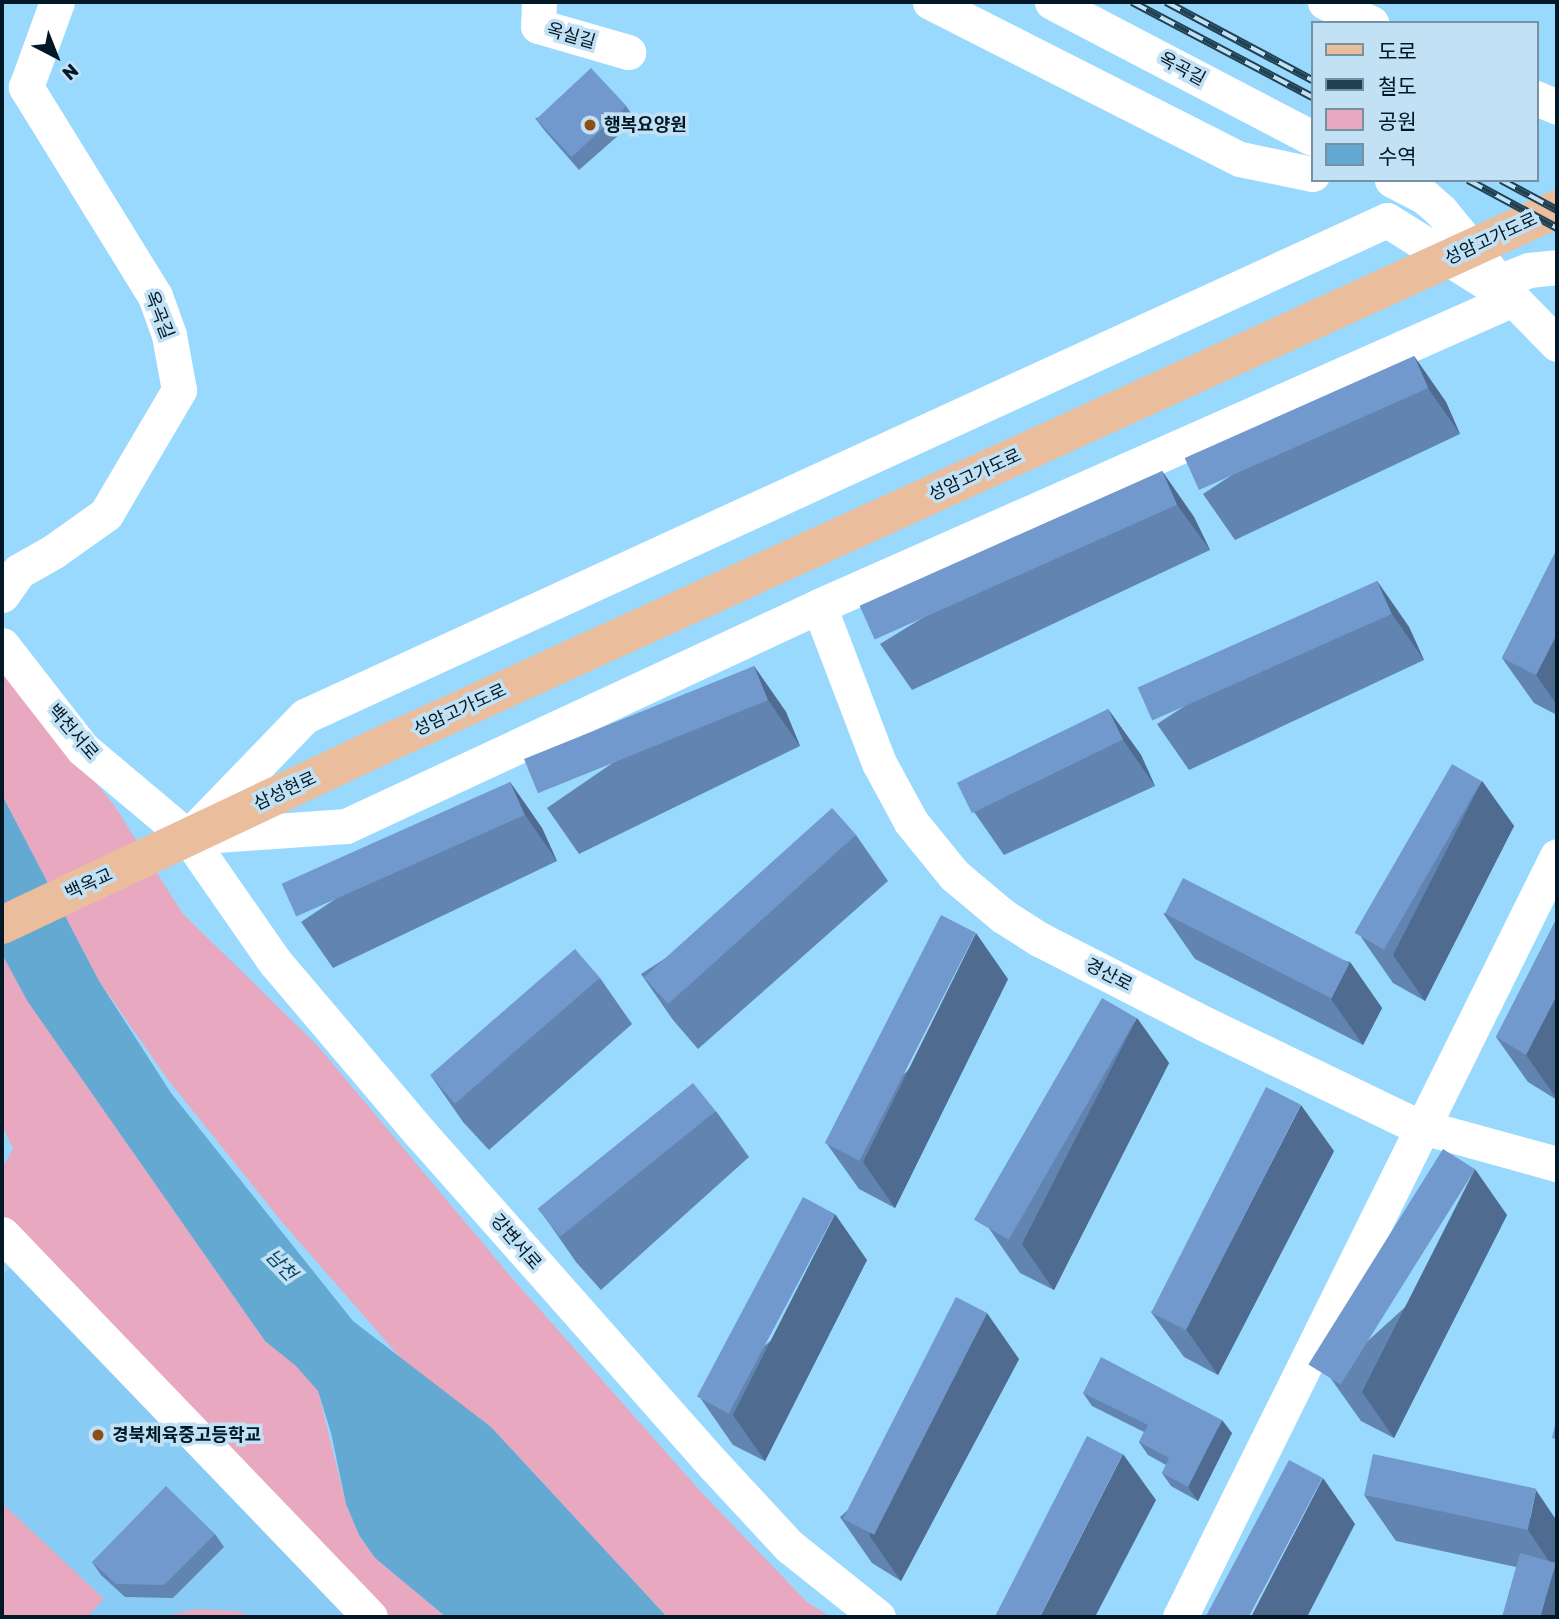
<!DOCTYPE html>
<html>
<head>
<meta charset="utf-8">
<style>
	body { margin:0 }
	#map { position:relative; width:1559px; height:1619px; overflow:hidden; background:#9ad9fe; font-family:Rubik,"Noto Sans KR",sans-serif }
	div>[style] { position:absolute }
	.built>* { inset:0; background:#88ccf5 }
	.green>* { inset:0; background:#e8a8bf }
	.water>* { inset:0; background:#64a9d1 }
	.minor>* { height:35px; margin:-17.5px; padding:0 17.5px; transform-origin:17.5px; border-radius:17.5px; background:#fff }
	.major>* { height:38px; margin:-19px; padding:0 19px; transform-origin:19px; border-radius:19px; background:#eabe9d }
	.rail>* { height:8px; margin-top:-4px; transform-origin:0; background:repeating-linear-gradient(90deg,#c3e1f4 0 16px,#214153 0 32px); box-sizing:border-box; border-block:2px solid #214153 }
	.wall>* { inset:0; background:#6184b1 }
	.shaded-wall>* { inset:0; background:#4f6b90 }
	.building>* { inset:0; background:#7199ce; transform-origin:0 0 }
	.dots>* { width:19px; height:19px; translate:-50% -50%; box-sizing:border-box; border:4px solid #c3e1f4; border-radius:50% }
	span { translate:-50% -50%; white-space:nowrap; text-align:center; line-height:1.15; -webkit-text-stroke:7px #c3e1f4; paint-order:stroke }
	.street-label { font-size:18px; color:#011927 }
	.poi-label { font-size:18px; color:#011927; font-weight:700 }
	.left { translate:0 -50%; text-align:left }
	.water-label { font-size:19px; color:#0c4561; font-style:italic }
	.frame { position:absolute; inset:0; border:4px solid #011927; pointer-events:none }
	.legend { position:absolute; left:1311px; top:21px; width:228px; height:161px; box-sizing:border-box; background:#c3e1f4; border:2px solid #7591a2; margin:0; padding:9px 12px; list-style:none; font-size:21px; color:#011927 }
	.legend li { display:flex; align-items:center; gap:14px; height:35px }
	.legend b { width:35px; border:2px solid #7591a2 }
	.north { position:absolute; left:21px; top:21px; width:70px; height:70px; -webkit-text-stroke:5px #c3e1f4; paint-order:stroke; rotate:138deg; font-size:19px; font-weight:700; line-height:28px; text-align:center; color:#011927 }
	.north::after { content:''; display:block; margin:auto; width:24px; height:32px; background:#011927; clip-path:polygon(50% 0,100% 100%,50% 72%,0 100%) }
</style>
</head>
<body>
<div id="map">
	<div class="built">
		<div style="clip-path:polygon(22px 1255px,370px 1617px,2px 1617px,2px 1276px)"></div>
	</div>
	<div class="green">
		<div style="clip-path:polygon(2px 667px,114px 805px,183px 914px,317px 1045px,512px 1278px,701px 1492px,807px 1602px,831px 1617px,667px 1617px,491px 1427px,404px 1362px,282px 1222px,169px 1081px,99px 981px,2px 795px)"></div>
		<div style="clip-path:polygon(2px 951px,45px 1026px,265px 1341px,304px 1365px,318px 1391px,346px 1504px,359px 1535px,375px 1558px,446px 1617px,370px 1617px,2px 1234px,2px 1168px,13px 1149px,2px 1125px)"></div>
		<div style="clip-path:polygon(2px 1503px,104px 1599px,87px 1617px,2px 1617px)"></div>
		<div style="clip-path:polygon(196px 1609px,237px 1611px,254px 1617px,160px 1617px)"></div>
	</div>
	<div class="water">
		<div style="clip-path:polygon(2px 795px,99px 981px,171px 1093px,353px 1321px,491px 1427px,667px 1617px,446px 1617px,375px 1558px,359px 1535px,346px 1504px,331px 1433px,318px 1391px,296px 1366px,265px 1341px,28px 1002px,2px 954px)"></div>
	</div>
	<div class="minor">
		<div style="left:539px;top:2px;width:24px;rotate:92deg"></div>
		<div style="left:538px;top:26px;width:94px;rotate:16.1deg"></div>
		<div style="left:930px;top:2px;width:347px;rotate:26.9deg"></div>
		<div style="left:1240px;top:159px;width:74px;rotate:11.8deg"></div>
		<div style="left:1052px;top:2px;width:293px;rotate:27.6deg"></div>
		<div style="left:1325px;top:2px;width:51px;rotate:24.5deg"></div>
		<div style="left:1536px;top:98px;width:23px;rotate:23deg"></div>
		<div style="left:1392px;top:180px;width:37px;rotate:27deg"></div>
		<div style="left:1425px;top:197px;width:21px;rotate:41deg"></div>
		<div style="left:1441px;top:211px;width:114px;rotate:50.7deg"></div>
		<div style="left:1513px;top:299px;width:63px;rotate:45.6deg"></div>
		<div style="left:1387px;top:220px;width:149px;rotate:32.1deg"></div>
		<div style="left:1513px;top:299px;width:759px;rotate:156.14deg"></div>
		<div style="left:819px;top:606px;width:522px;rotate:155.06deg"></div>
		<div style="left:346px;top:826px;width:158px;rotate:176deg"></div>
		<div style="left:188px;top:837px;width:168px;rotate:-46deg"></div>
		<div style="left:305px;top:716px;width:1190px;rotate:-24.63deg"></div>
		<div style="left:1499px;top:282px;width:32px;rotate:-22deg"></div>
		<div style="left:1529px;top:270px;width:28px;rotate:-6deg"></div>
		<div style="left:2px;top:595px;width:29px;rotate:-55deg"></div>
		<div style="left:19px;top:571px;width:40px;rotate:-29.7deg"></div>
		<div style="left:54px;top:551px;width:64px;rotate:-35.4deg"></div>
		<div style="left:106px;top:514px;width:144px;rotate:-59.5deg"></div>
		<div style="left:179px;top:390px;width:56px;rotate:-100.3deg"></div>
		<div style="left:169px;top:335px;width:41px;rotate:-109.7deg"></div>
		<div style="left:155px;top:296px;width:246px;rotate:-121.7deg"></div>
		<div style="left:26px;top:87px;width:90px;rotate:-70deg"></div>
		<div style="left:819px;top:606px;width:168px;rotate:69.1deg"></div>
		<div style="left:879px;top:763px;width:67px;rotate:61.5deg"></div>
		<div style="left:911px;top:822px;width:68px;rotate:50.9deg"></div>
		<div style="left:954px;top:875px;width:64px;rotate:39.9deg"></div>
		<div style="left:1003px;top:916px;width:43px;rotate:32.6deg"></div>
		<div style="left:1039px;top:939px;width:186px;rotate:27.1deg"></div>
		<div style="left:1205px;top:1024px;width:233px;rotate:25.7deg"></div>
		<div style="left:1415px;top:1125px;width:147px;rotate:15.4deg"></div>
		<div style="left:2px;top:645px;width:132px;rotate:52.1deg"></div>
		<div style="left:83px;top:749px;width:137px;rotate:40deg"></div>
		<div style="left:188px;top:837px;width:152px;rotate:55.2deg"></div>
		<div style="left:275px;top:962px;width:226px;rotate:49.7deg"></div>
		<div style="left:421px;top:1134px;width:441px;rotate:48.5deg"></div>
		<div style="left:713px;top:1464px;width:112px;rotate:47.2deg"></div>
		<div style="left:789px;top:1546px;width:114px;rotate:38.6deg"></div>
		<div style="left:2px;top:1234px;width:531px;rotate:46.14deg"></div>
		<div style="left:1180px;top:1617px;width:849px;rotate:-63.65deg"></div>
	</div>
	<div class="major">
		<div style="left:2px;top:925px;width:433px;rotate:-25.3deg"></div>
		<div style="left:394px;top:740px;width:1278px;rotate:-24.54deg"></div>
	</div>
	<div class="rail">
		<div style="left:1132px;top:2px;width:204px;rotate:27.8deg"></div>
		<div style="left:1166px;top:2px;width:166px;rotate:28.1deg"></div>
		<div style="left:1468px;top:180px;width:101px;rotate:28.3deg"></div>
		<div style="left:1501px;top:180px;width:64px;rotate:28.2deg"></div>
	</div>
	<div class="wall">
		<div style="clip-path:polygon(626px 106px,636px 120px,579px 170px,545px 131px,535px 118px)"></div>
		<div style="clip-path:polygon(1414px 356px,1446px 402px,1460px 434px,1235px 540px,1203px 494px)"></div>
		<div style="clip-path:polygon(1162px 471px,1194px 517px,1210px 550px,912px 690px,880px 644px)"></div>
		<div style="clip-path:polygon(1557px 549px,1557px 715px,1534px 703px,1502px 658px)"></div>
		<div style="clip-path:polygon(1377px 581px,1409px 627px,1424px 660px,1189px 770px,1157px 724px)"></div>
		<div style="clip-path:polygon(754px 666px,786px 712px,800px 746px,579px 854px,547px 808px)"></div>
		<div style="clip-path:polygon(1108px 709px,1141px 755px,1155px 786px,1004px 855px,972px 809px)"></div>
		<div style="clip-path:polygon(1482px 781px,1514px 826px,1425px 1001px,1393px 983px,1361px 937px)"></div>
		<div style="clip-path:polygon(510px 782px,542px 828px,557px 861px,333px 968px,301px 922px)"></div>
		<div style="clip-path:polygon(856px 835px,888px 881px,698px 1049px,673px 1020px,641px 974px)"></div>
		<div style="clip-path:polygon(1163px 913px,1350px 962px,1382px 1008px,1363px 1045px,1195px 959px)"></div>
		<div style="clip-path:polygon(1557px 918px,1557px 1100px,1528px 1082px,1496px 1037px)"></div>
		<div style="clip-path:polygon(600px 978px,632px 1024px,489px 1150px,463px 1122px,431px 1076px)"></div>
		<div style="clip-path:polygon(1008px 979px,895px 1208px,859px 1189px,827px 1144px)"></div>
		<div style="clip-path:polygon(1137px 1018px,1169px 1063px,1054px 1290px,1020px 1273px,988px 1227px)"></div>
		<div style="clip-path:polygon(716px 1111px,749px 1157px,601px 1290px,576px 1262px,544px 1216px)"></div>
		<div style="clip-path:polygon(1334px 1151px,1218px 1375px,1184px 1357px,1151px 1312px)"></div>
		<div style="clip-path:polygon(1507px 1215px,1394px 1438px,1361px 1421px,1329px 1376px)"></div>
		<div style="clip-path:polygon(867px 1260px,765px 1461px,733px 1445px,701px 1399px)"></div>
		<div style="clip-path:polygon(1019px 1359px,901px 1581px,872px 1563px,840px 1517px)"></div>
		<div style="clip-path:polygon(1083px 1393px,1232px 1433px,1198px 1501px,1171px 1486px,1162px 1473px,1166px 1465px,1148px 1455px,1139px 1442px,1144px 1432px,1092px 1406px)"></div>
		<div style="clip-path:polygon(1364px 1495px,1557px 1521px,1557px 1617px,1516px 1567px,1396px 1541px)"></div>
		<div style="clip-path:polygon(215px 1534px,224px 1547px,173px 1598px,125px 1597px,101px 1575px,92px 1562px)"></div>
	</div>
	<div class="shaded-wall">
		<div style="clip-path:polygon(1414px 356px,1446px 402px,1460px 434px,1428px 388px)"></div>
		<div style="clip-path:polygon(1162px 471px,1194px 517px,1210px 550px,1177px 505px)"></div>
		<div style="clip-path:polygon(1377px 581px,1409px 627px,1424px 660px,1392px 614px)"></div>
		<div style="clip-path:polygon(1557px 634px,1557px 705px,1536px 675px)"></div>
		<div style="clip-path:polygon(754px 666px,786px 712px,800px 746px,768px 700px)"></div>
		<div style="clip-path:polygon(1108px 709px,1141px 755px,1155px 786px,1123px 740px)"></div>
		<div style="clip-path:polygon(1482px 781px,1514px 826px,1425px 1001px,1393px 955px)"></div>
		<div style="clip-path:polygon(510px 782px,542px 828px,557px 861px,525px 815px)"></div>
		<div style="clip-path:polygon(976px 933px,1008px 979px,895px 1208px,863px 1162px)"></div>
		<div style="clip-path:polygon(1350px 962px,1382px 1008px,1363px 1045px,1331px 999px)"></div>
		<div style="clip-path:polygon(1557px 995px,1557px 1099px,1526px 1055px)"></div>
		<div style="clip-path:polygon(1137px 1018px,1169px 1063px,1054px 1290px,1022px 1244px)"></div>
		<div style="clip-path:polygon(1301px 1105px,1334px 1151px,1218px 1375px,1186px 1329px)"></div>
		<div style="clip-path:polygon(1475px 1169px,1507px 1215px,1394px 1438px,1362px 1392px)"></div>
		<div style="clip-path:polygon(835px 1214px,867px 1260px,765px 1461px,733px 1415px)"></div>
		<div style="clip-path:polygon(987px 1313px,1019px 1359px,901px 1581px,869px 1535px)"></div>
		<div style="clip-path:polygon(1222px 1420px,1232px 1433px,1198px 1501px,1188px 1487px)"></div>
		<div style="clip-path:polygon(1123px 1454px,1156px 1500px,1095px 1617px,1040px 1617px)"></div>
		<div style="clip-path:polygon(1323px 1478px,1355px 1524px,1307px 1617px,1251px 1617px)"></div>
		<div style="clip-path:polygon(1536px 1490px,1557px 1521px,1557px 1617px,1540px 1617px,1554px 1569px,1528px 1530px)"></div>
	</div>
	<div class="building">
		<div style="left:591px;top:68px;width:52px;height:75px;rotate:47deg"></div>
		<div style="left:1414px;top:356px;width:35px;height:251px;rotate:66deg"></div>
		<div style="left:1162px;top:471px;width:37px;height:331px;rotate:66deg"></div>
		<div style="clip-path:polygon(1557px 549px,1557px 634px,1536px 675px,1502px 658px)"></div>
		<div style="left:1377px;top:581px;width:36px;height:262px;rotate:66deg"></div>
		<div style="left:754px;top:666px;width:37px;height:248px;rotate:68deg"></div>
		<div style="left:1108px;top:709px;width:34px;height:168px;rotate:64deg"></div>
		<div style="left:1452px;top:764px;width:34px;height:195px;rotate:30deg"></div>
		<div style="left:510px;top:782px;width:36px;height:250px;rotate:66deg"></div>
		<div style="left:832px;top:808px;width:36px;height:253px;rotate:48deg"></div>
		<div style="left:1183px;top:878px;width:187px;height:40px;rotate:27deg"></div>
		<div style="left:941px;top:915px;width:39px;height:256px;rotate:27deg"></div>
		<div style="clip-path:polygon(1557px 918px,1557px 995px,1526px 1055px,1496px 1037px)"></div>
		<div style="left:575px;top:949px;width:38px;height:192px;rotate:49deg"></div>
		<div style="left:1102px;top:998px;width:40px;height:256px;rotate:30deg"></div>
		<div style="left:693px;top:1083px;width:36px;height:200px;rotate:51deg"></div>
		<div style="left:1266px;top:1087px;width:39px;height:253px;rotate:27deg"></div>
		<div style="left:1443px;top:1149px;width:38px;height:254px;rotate:32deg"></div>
		<div style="left:803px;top:1197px;width:36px;height:226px;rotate:28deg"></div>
		<div style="left:956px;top:1297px;width:35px;height:249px;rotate:27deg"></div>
		<div style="clip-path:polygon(1101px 1357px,1222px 1420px,1188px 1487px,1162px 1473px,1169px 1458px,1139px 1442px,1148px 1425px,1083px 1393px)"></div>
		<div style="clip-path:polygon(1557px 1417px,1557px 1439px,1552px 1438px)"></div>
		<div style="left:1087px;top:1436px;width:40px;height:203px;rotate:27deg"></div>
		<div style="left:1373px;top:1454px;width:167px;height:42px;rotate:12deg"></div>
		<div style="left:1289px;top:1460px;width:38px;height:177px;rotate:28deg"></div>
		<div style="clip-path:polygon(166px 1486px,215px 1534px,164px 1585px,116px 1584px,92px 1562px)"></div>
		<div style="clip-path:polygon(1520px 1553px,1556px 1563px,1540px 1617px,1502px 1617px)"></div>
	</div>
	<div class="dots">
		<div style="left:590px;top:125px;background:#8d4d16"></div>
		<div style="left:98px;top:1435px;background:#8d4d16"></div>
	</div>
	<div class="street-label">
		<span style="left:571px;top:36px;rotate:16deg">옥실길</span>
		<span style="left:1182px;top:69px;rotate:28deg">옥곡길</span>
		<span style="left:1491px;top:239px;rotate:-25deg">성암고가도로</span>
		<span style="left:159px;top:315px;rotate:69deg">옥곡길</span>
		<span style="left:975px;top:475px;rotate:-25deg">성암고가도로</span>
		<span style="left:460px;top:710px;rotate:-25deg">성암고가도로</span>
		<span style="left:73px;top:732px;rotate:49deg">백천서로</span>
		<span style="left:285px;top:791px;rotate:-25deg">삼성현로</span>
		<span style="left:89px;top:884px;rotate:-25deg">백옥교</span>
		<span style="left:1109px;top:975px;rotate:27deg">경산로</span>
		<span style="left:516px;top:1242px;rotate:49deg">강변서로</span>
	</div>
	<div class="poi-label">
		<span class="left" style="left:604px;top:125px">행복요양원</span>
		<span class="left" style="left:112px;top:1435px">경북체육중고등학교</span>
	</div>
	<div class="water-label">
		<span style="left:281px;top:1265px;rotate:46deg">남천</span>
	</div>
	<div class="frame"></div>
	<ul class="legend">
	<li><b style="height:9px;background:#eabe9d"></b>도로</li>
	<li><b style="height:9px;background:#214153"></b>철도</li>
	<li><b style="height:19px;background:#e8a8bf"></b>공원</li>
	<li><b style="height:19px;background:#64a9d1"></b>수역</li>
	</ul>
	<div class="north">N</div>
</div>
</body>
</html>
